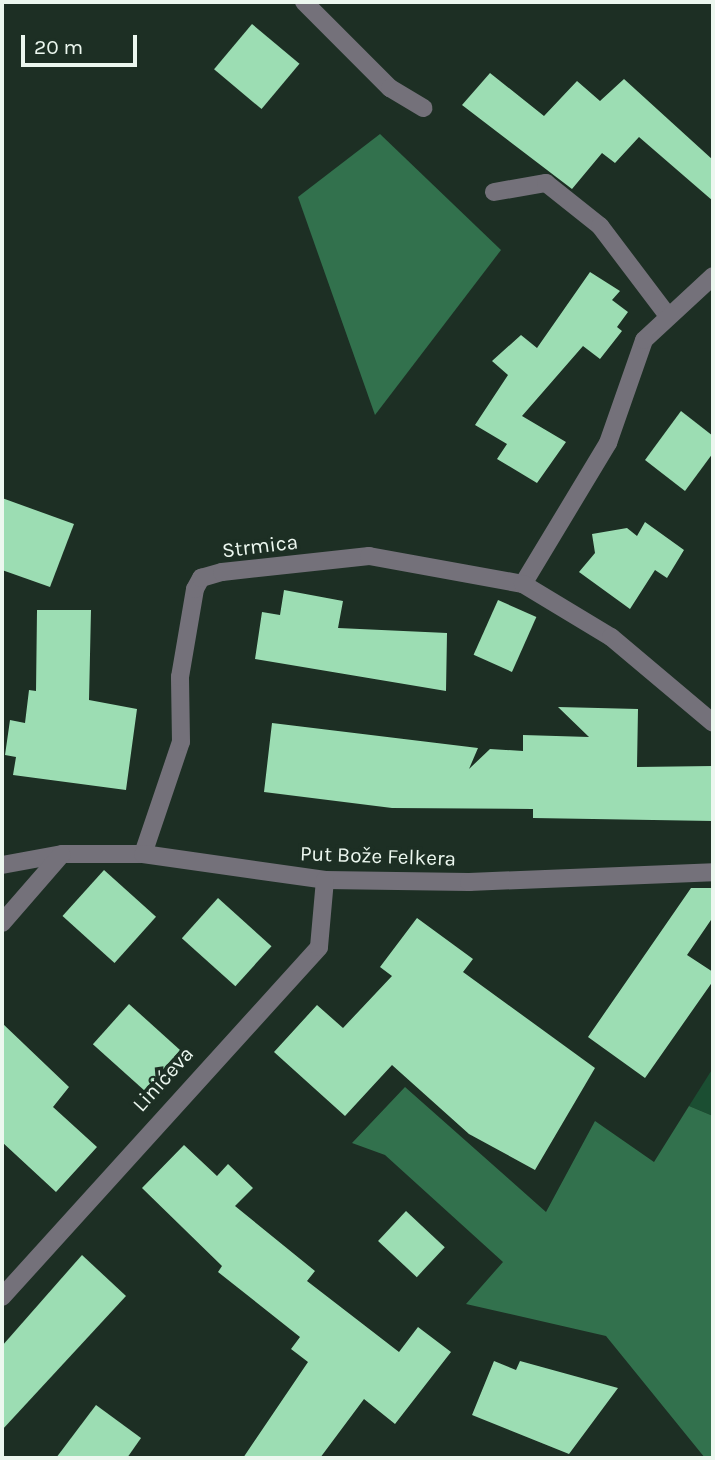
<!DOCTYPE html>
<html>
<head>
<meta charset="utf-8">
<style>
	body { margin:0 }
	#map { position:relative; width:715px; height:1460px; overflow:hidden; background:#1d2f24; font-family:Karla,sans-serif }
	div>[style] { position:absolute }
	.green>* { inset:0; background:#1b4e32 }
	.forest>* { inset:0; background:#32714d }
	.building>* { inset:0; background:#9cddb3; transform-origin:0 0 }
	.minor>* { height:18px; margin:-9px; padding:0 9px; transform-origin:9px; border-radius:9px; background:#74717a }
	span { translate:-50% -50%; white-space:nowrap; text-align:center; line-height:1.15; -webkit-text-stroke:7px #1d2f24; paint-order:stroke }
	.street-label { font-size:21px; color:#ecf7ef }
	.frame { position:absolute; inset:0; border:4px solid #ecf7ef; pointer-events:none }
	.scale { position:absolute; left:21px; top:35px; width:116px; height:32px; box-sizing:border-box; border:4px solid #ecf7ef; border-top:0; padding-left:9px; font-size:21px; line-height:24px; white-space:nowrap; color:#ecf7ef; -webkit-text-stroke:5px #1d2f24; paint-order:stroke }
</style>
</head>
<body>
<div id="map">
	<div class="green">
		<div style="clip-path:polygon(713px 1068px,713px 1116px,689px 1106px)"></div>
	</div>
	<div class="forest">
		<div style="clip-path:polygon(380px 134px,501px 250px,375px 415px,298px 197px)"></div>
		<div style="clip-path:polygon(405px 1087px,546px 1212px,595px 1121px,654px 1162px,689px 1106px,713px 1116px,713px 1458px,705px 1458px,606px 1336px,466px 1304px,503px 1262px,385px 1155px,352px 1143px)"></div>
	</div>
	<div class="building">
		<div style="left:252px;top:24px;width:62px;height:59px;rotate:40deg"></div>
		<div style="clip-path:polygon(490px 73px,544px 116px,577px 81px,600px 101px,624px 79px,713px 160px,713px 201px,639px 137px,615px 163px,602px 153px,572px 189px,462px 105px)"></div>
		<div style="clip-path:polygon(590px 272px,620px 291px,612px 300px,628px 312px,617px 327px,622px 331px,600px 359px,583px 346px,522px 416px,566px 442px,537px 483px,497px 459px,507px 444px,475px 425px,508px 375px,492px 361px,521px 335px,537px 348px)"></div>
		<div style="clip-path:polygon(681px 411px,713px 436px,713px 453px,685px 491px,645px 460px)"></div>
		<div style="clip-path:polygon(2px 498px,74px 524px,50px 587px,2px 570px)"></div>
		<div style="clip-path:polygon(645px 522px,684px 550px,667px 578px,655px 570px,630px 609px,579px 572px,595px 553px,592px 534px,627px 528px,637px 536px)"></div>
		<div style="clip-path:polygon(284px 590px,343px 601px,338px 628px,447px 633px,446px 691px,255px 659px,262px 612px,280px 615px)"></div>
		<div style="left:498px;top:600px;width:42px;height:60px;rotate:24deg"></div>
		<div style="clip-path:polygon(37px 610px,91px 610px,89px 700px,137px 709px,126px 790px,13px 775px,16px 757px,5px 755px,10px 720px,25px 723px,29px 690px,36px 691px)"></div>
		<div style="clip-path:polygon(558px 707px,638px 709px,637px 767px,713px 766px,713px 821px,533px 818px,533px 809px,392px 808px,264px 792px,272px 723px,478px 748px,469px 769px,490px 749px,523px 751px,523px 735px,589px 737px)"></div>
		<div style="left:104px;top:870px;width:70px;height:62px;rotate:42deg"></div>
		<div style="clip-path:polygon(691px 888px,713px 888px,713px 917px,687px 955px,713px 972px,713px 981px,645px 1078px,588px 1037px)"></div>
		<div style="left:218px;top:898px;width:72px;height:54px;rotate:42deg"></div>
		<div style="clip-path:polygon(417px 918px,473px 959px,463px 972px,595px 1068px,535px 1170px,469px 1134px,392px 1065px,345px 1116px,274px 1052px,317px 1005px,343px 1028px,392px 976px,380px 967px)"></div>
		<div style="left:129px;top:1004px;width:69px;height:54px;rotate:42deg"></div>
		<div style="clip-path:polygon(2px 1023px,69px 1087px,53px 1107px,97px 1147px,56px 1192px,2px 1142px)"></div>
		<div style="clip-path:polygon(184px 1145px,217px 1176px,228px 1164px,253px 1188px,235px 1206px,315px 1271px,307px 1281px,399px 1352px,418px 1327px,451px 1352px,395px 1424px,364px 1399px,320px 1458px,243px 1458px,308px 1362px,291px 1349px,300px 1337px,218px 1272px,222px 1266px,142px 1188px)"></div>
		<div style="left:406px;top:1211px;width:53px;height:41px;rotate:43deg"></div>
		<div style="clip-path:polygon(82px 1255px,126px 1296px,2px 1430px,2px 1346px)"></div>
		<div style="clip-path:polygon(494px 1361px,516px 1370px,520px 1361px,618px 1388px,569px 1454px,472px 1415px)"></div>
		<div style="clip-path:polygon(96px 1405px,141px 1438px,127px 1458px,56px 1458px)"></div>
	</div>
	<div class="minor">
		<div style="left:304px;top:2px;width:122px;rotate:45deg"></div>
		<div style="left:390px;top:88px;width:39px;rotate:31deg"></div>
		<div style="left:494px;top:192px;width:53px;rotate:-9.8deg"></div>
		<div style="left:546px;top:183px;width:69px;rotate:38.5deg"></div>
		<div style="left:600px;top:226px;width:113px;rotate:52.9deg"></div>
		<div style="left:523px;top:584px;width:165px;rotate:-58.9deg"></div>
		<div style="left:608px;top:443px;width:109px;rotate:-70.7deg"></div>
		<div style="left:644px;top:340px;width:94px;rotate:-42.8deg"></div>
		<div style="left:143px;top:854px;width:118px;rotate:-71.3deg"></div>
		<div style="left:181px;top:742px;width:65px;rotate:-90.9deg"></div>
		<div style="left:180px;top:677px;width:89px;rotate:-80.3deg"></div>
		<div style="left:195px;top:589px;width:13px;rotate:-61deg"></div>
		<div style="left:201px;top:578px;width:22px;rotate:-16deg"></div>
		<div style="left:222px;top:572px;width:148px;rotate:-6.2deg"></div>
		<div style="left:369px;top:556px;width:157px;rotate:10.3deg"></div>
		<div style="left:523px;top:584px;width:103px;rotate:31.1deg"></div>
		<div style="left:611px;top:637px;width:133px;rotate:40.1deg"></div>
		<div style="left:2px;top:865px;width:61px;rotate:-10.4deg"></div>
		<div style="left:62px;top:854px;width:81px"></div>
		<div style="left:143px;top:854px;width:184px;rotate:8.1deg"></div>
		<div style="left:325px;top:880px;width:144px;rotate:0.8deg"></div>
		<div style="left:469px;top:882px;width:244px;rotate:-2.3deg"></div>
		<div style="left:2px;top:923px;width:91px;rotate:-49deg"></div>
		<div style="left:2px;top:1297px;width:472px;rotate:-47.8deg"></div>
		<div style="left:319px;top:947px;width:67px;rotate:-84.9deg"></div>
	</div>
	<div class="street-label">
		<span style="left:260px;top:546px;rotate:-7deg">Strmica</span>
		<span style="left:378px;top:856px;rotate:2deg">Put Bože Felkera</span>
		<span style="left:163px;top:1079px;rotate:-48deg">Linićeva</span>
	</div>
	<div class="frame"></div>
	<div class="scale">20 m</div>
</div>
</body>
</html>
